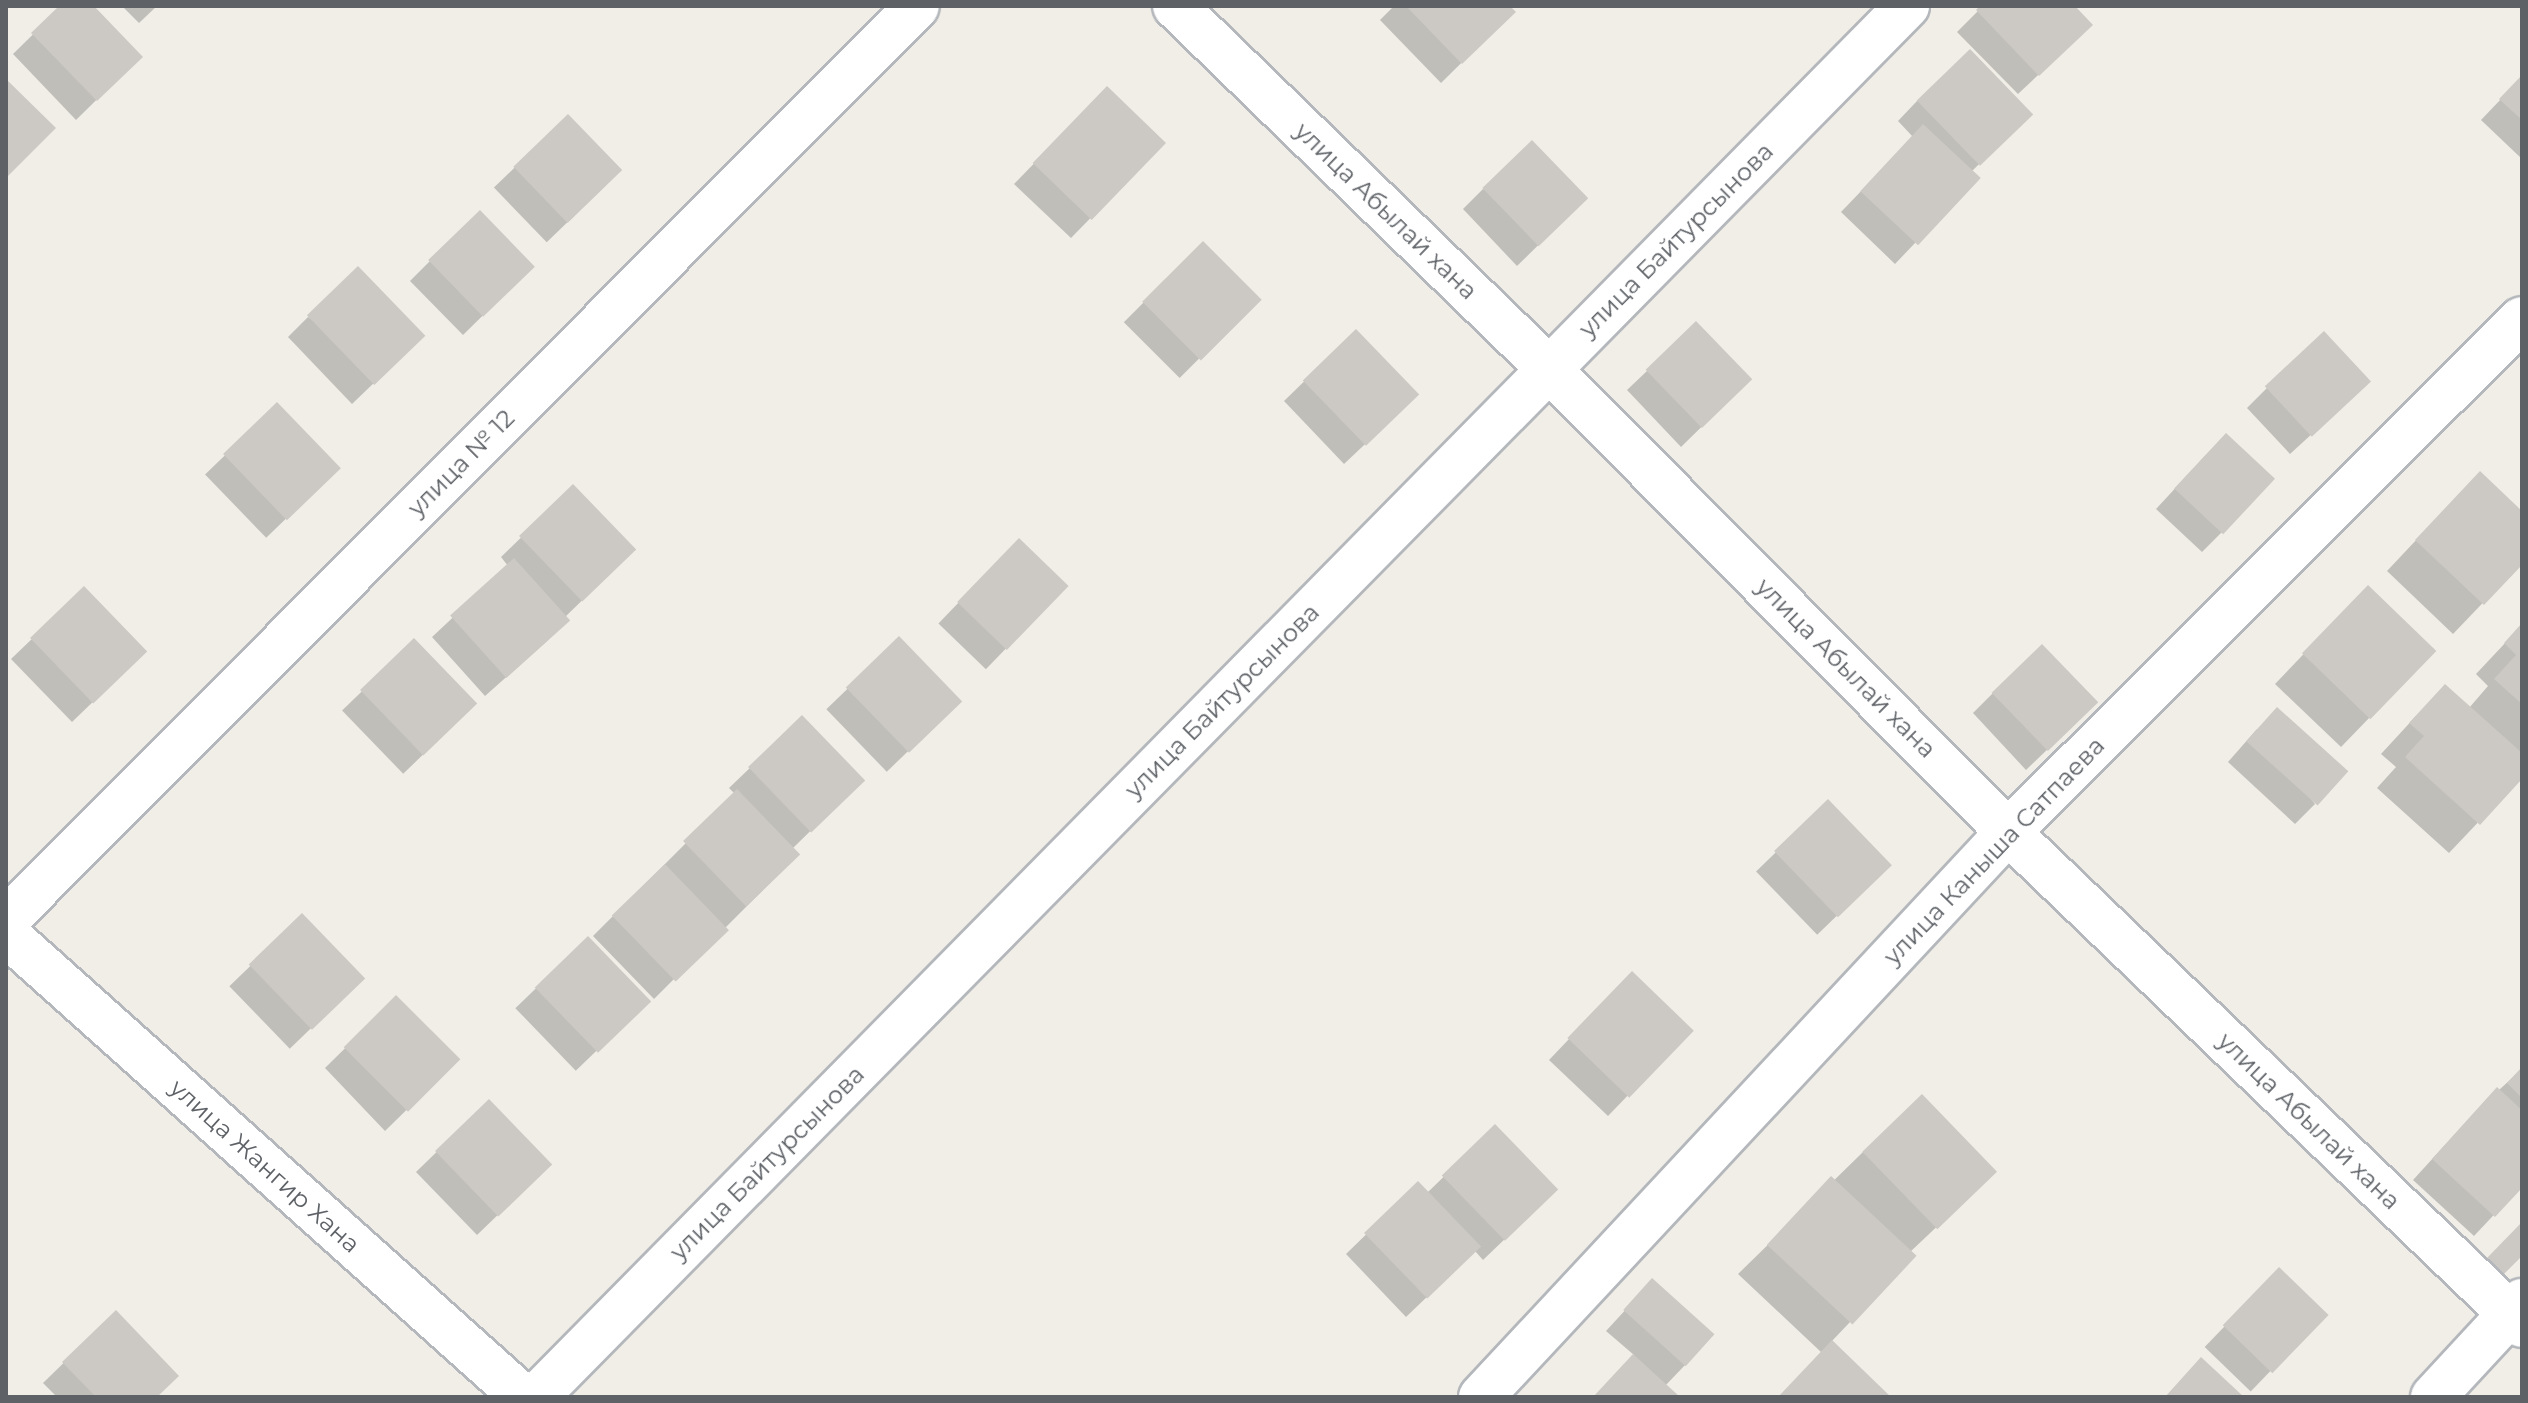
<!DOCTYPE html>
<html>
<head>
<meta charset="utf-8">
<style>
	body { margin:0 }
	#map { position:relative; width:2528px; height:1403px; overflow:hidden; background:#f0eee7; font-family:Montserrat,sans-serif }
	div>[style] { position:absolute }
	.shadow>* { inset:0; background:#0003; transform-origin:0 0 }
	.building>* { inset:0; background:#ccc9c4; transform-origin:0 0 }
	.roads { filter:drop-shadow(2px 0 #b4b7bb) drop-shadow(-2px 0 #b4b7bb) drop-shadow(0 2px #b4b7bb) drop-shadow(0 -2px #b4b7bb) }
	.minor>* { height:44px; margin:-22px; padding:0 22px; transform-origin:22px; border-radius:22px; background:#fff }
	span { translate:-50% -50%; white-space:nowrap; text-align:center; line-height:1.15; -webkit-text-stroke:7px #fff; paint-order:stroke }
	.street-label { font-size:24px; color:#5e6267 }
	.frame { position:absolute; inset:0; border:8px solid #5e6267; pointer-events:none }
</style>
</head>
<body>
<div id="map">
	<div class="shadow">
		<div style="clip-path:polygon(62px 6px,91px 6px,140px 57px,76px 120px,13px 54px)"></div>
		<div style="clip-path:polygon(122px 6px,157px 6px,139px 23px)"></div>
		<div style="clip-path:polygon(1394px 6px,1507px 6px,1513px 12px,1441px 83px,1380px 20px)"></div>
		<div style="clip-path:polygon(1983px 6px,2072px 6px,2070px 45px,2018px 94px,1957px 32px)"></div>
		<div style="clip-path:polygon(2522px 77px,2522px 159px,2481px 120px)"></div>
		<div style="clip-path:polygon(1917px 101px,2030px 114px,1971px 172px,1977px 178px,1895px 264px,1841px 212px,1913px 137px,1898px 121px)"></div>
		<div style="clip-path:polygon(1087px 109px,1164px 143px,1071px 238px,1014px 184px)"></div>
		<div style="left:568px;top:116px;width:76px;height:103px;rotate:46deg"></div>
		<div style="clip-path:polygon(1483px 189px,1565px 219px,1517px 266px,1463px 209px)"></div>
		<div style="left:1203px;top:243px;width:79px;height:112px;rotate:45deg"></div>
		<div style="clip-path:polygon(430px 261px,532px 267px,463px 335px,410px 281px)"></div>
		<div style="clip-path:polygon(308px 317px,402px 356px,352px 404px,288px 337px)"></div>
		<div style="clip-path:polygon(1356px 331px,1397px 414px,1344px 464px,1284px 401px)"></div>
		<div style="clip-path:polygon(1647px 371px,1729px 400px,1681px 447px,1627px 390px)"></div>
		<div style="clip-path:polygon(2267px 388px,2348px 401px,2290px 454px,2247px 408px)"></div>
		<div style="left:277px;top:405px;width:88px;height:100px;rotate:46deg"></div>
		<div style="clip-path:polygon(2206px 455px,2222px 532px,2202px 552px,2156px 509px)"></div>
		<div style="clip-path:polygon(573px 487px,634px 550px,564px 618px,547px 641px,485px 696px,432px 637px,508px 566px,501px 557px)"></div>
		<div style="clip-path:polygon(2451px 503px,2522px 514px,2522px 562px,2453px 634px,2387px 571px)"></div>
		<div style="left:1019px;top:540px;width:66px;height:116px;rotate:44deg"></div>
		<div style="clip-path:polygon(84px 589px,124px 672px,72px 722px,11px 659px)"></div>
		<div style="clip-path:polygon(2339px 617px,2434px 651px,2341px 747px,2275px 684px)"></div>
		<div style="clip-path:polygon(2522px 625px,2522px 776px,2449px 853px,2377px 788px,2396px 767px,2381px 754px,2416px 716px,2469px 708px,2488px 686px,2476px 674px)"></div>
		<div style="left:899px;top:639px;width:87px;height:101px;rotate:46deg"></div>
		<div style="left:414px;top:641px;width:88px;height:100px;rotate:46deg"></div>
		<div style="clip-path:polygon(1993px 693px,2075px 723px,2026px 770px,1973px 713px)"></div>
		<div style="clip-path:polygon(802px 718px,842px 800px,792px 849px,778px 875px,654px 999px,593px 936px,735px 794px,729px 788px)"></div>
		<div style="clip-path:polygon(2257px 729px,2315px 804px,2295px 824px,2228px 762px)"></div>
		<div style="left:1828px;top:802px;width:88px;height:100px;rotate:46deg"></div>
		<div style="left:302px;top:916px;width:87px;height:101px;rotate:46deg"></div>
		<div style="left:588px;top:938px;width:87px;height:101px;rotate:46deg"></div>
		<div style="clip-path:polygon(1612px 994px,1691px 1030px,1608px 1116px,1549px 1060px)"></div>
		<div style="clip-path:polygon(396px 998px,437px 1080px,385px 1131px,325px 1068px)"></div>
		<div style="clip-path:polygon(2522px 1069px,2522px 1185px,2474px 1236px,2413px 1180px,2477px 1110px)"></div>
		<div style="clip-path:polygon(488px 1102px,529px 1185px,477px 1235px,416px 1172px)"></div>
		<div style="clip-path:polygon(1495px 1127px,1556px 1190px,1483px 1260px,1475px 1251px,1406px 1317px,1346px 1254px,1418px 1184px,1427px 1193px)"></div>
		<div style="clip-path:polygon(1863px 1152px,1964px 1201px,1909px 1253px,1913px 1256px,1831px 1342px,1888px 1397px,1779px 1397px,1822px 1353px,1738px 1274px)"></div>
		<div style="clip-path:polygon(2522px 1225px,2522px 1253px,2483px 1292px,2469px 1279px)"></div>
		<div style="left:2279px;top:1270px;width:64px;height:107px;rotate:44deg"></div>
		<div style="clip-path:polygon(1652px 1281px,1687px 1363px,1665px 1386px,1677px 1397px,1594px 1397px,1634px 1355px,1606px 1331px)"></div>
		<div style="clip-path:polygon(115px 1313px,155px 1397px,57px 1397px,43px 1383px)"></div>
	</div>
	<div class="building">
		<div style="clip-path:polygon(59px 6px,94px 6px,143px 57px,97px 101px,31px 33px)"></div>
		<div style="clip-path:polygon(1406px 6px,1510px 6px,1516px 12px,1462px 64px)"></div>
		<div style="clip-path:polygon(1980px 6px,2075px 6px,2093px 25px,2039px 76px,1976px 10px)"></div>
		<div style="left:1970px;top:49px;width:91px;height:74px;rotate:46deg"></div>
		<div style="clip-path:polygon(2522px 75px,2522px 120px,2499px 99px)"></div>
		<div style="clip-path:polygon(6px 79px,56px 128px,6px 178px)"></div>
		<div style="left:1107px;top:86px;width:82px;height:107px;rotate:44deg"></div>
		<div style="left:568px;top:114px;width:78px;height:76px;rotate:46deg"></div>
		<div style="left:1923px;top:124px;width:79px;height:92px;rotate:43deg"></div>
		<div style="left:1532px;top:140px;width:81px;height:69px;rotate:46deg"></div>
		<div style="left:480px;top:210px;width:79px;height:72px;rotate:46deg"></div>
		<div style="left:1203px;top:241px;width:83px;height:86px;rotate:45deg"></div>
		<div style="left:358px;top:266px;width:97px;height:71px;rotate:46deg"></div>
		<div style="left:1696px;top:321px;width:81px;height:70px;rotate:46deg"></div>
		<div style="left:1356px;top:329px;width:91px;height:74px;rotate:46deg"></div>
		<div style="left:2324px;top:331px;width:69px;height:81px;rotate:47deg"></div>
		<div style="left:277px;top:402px;width:92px;height:75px;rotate:46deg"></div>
		<div style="left:2226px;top:433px;width:67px;height:76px;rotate:43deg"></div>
		<div style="clip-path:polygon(2480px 471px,2522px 511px,2522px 565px,2484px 605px,2415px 540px)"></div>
		<div style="left:573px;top:484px;width:91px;height:75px;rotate:46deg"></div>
		<div style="left:1019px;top:538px;width:69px;height:89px;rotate:44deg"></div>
		<div style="left:514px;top:558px;width:84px;height:86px;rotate:48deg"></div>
		<div style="left:2368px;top:585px;width:95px;height:95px;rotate:44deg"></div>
		<div style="left:84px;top:586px;width:91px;height:75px;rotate:46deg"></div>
		<div style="clip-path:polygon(2522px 623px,2522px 704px,2494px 679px,2516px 655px,2504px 643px)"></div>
		<div style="left:899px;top:636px;width:91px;height:74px;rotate:46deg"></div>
		<div style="left:414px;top:638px;width:91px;height:75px;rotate:46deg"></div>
		<div style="left:2042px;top:644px;width:81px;height:70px;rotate:46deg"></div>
		<div style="clip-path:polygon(2445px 684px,2522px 753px,2522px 779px,2480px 825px,2405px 757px,2424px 736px,2409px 723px)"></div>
		<div style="left:2277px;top:707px;width:96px;height:46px;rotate:42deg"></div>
		<div style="left:802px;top:715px;width:91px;height:75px;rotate:46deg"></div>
		<div style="left:737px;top:789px;width:91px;height:75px;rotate:46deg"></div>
		<div style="left:1828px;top:799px;width:92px;height:75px;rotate:46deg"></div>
		<div style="left:665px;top:864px;width:92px;height:74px;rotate:46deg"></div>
		<div style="left:302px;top:913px;width:91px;height:74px;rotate:46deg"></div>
		<div style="left:588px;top:936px;width:91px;height:74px;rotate:46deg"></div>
		<div style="left:1632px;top:971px;width:86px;height:93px;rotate:44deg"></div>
		<div style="left:396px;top:995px;width:91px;height:74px;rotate:45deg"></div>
		<div style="clip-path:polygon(2522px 1067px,2522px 1098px,2507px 1083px)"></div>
		<div style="clip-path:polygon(2497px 1087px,2522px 1110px,2522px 1188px,2495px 1217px,2432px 1159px)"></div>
		<div style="left:1922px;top:1094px;width:108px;height:83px;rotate:46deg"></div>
		<div style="left:489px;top:1099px;width:91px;height:75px;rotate:46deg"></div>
		<div style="left:1495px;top:1124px;width:91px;height:74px;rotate:46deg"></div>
		<div style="left:1831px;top:1176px;width:117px;height:94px;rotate:43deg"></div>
		<div style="left:1418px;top:1181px;width:91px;height:75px;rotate:46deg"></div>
		<div style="clip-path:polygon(2522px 1222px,2522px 1256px,2504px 1274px,2487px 1258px)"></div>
		<div style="left:2279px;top:1267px;width:69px;height:81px;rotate:44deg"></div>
		<div style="left:1652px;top:1278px;width:84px;height:43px;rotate:42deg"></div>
		<div style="clip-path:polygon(116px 1310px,179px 1376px,157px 1397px,96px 1397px,62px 1362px)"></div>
		<div style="clip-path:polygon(1832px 1340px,1891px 1397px,1778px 1397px)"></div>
		<div style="clip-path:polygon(1633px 1354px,1680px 1397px,1593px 1397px)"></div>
		<div style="clip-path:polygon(2201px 1357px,2244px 1397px,2165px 1397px)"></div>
	</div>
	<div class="roads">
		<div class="minor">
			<div style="left:1175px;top:6px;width:521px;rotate:44.14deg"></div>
			<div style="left:1549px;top:369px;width:652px;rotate:45.25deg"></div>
			<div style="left:2008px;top:832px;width:712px;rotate:43.81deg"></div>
			<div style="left:6px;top:920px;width:1290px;rotate:-45.09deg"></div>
			<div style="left:6px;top:934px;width:694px;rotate:41.85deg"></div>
			<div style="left:536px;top:1397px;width:1953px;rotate:-45.41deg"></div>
			<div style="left:1481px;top:1397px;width:773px;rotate:-46.99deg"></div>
			<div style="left:2008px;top:832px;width:726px;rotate:-44.94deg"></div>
			<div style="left:2433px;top:1397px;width:131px;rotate:-47.2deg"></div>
		</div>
	</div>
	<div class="street-label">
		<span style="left:1386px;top:211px;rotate:44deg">улица Абылай хана</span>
		<span style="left:1676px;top:240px;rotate:-45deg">улица Байтурсынова</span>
		<span style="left:461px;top:463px;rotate:-45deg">улица № 12</span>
		<span style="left:1846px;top:668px;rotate:45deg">улица Абылай хана</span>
		<span style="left:1222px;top:701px;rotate:-45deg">улица Байтурсынова</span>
		<span style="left:1994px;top:851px;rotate:-46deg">улица Каныша Сатпаева</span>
		<span style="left:2309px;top:1121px;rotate:44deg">улица Абылай хана</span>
		<span style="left:767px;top:1163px;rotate:-45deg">улица Байтурсынова</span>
		<span style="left:265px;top:1166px;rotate:42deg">улица Жангир Хана</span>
	</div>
	<div class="frame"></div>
</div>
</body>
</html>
